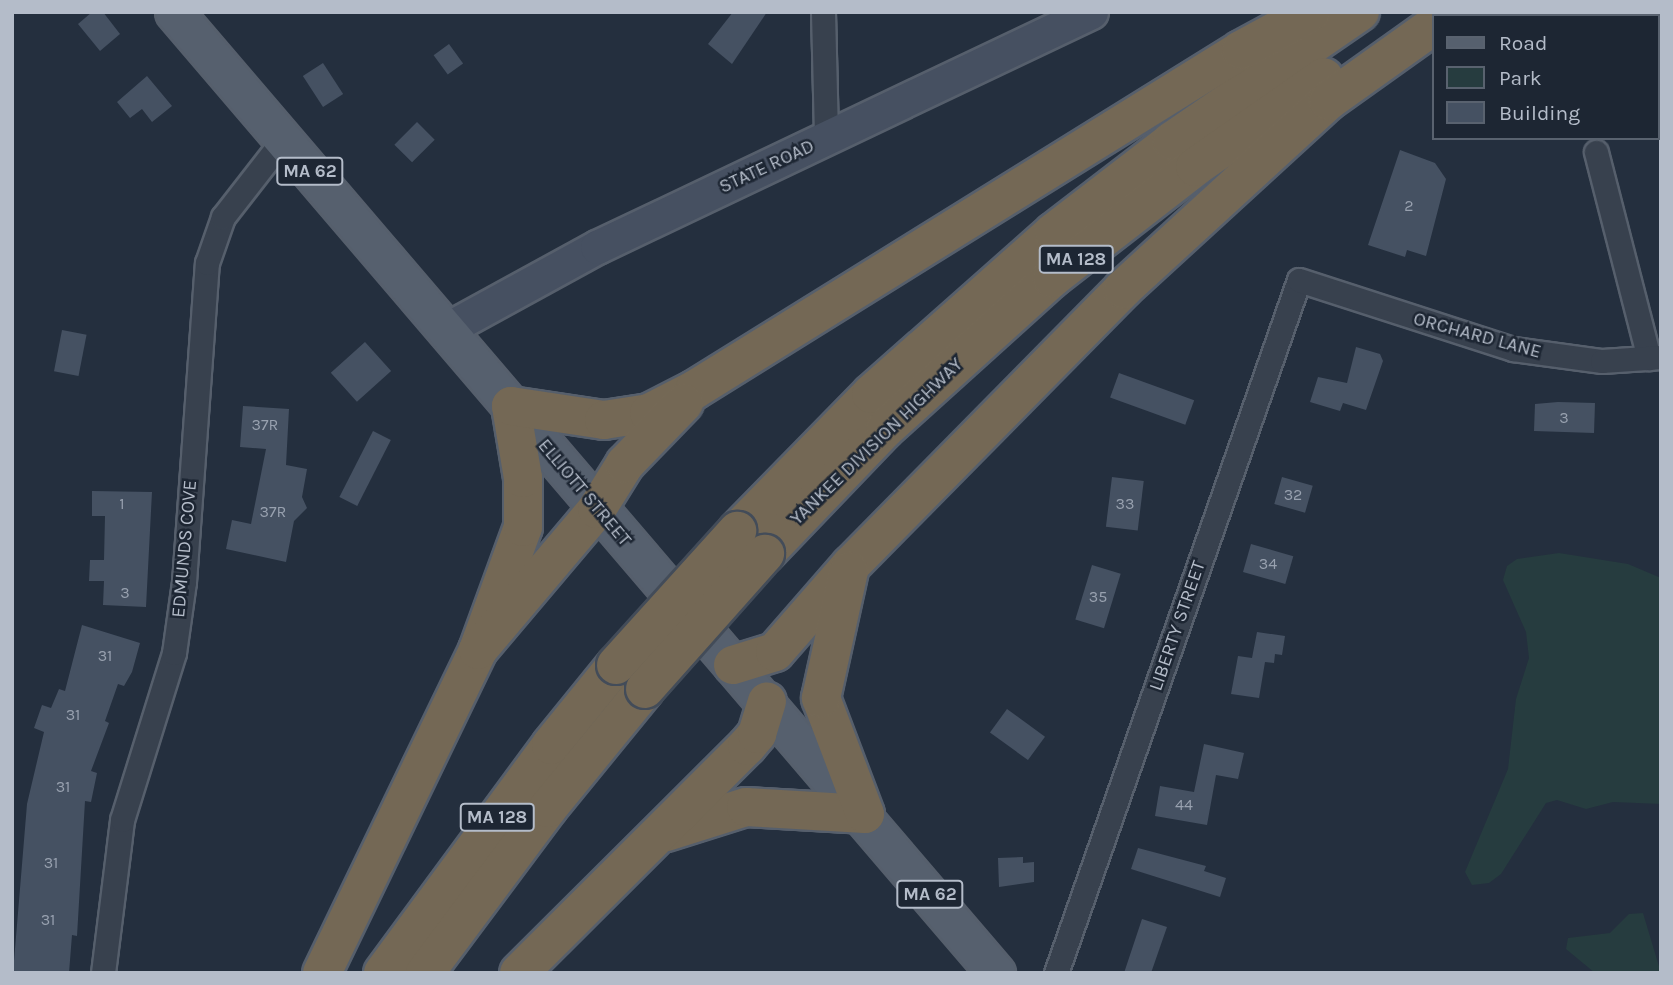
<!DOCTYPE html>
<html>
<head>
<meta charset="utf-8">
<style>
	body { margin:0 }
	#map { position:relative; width:1673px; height:985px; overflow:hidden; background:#242f3e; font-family:Karla,sans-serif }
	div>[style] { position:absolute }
	.green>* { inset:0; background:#263c3f }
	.building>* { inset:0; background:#455162; transform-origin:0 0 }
	.roads { filter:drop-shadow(2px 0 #565f6c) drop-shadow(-2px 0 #565f6c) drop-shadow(0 2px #565f6c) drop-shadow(0 -2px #565f6c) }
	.minor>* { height:23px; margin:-11.5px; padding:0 11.5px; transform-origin:11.5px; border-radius:11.5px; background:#38414e }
	.secondary>* { height:33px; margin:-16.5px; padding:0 16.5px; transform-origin:16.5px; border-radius:16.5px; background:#465061 }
	.primary>* { height:37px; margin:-18.5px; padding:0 18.5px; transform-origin:18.5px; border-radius:18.5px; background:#56606e }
	.motorway>* { height:38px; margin:-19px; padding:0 19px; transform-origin:19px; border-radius:19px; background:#746855 }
	.bridges { filter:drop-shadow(2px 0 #434c59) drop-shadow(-2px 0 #434c59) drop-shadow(0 2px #434c59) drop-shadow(0 -2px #434c59) }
	.motorway-bridge>* { height:38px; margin:-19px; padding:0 19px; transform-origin:19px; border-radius:19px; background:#746855 }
	span { translate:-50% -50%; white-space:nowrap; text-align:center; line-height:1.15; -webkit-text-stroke:5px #1d2633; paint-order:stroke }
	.number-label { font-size:16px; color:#98a1af }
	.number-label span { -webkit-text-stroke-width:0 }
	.shield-label span { padding:2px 5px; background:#1d2633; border:2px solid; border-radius:5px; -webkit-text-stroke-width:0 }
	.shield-label { font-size:18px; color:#b4bcc9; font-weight:700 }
	.street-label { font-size:19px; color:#b4bcc9 }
	.frame { position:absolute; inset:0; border:14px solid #b4bcc9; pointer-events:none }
	.legend { position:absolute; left:1432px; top:14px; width:228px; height:126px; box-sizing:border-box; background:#1d2633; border:2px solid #59626f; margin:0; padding:9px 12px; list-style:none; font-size:21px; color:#b4bcc9 }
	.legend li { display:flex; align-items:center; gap:14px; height:35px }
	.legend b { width:35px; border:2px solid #59626f }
</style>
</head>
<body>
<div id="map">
	<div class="green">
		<div style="clip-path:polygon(1559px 553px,1628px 564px,1661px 578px,1661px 804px,1613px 802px,1586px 809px,1557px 800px,1546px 803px,1501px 874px,1489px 883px,1472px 885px,1465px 872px,1508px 769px,1516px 699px,1529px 658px,1526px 632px,1503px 580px,1507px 566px,1517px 559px)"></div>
		<div style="clip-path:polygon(1643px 913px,1661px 973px,1595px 973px,1566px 949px,1568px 938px,1610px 933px,1629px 914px)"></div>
	</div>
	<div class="building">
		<div style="clip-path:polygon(92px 12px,103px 12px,120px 34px,100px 51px,78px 24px)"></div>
		<div style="clip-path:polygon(733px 12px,767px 12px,732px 64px,708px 44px)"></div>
		<div style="left:449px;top:44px;width:24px;height:19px;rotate:54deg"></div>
		<div style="left:323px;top:63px;width:37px;height:24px;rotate:57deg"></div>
		<div style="clip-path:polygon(147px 76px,172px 106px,152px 122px,142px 109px,130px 118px,117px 102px)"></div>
		<div style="left:417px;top:122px;width:25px;height:32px;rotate:45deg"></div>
		<div style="clip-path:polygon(1400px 150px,1435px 163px,1446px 179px,1426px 256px,1407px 250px,1405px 257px,1368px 245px)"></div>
		<div style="left:62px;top:330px;width:25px;height:42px;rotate:11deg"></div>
		<div style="left:365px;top:342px;width:39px;height:46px;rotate:48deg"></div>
		<div style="clip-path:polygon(1356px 347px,1380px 354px,1383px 361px,1366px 410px,1343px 403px,1340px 411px,1310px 402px,1318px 377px,1347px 383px)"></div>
		<div style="left:1119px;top:373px;width:80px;height:26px;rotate:20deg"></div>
		<div style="clip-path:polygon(1558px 402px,1595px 403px,1594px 433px,1534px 431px,1535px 404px)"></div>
		<div style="clip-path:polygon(243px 406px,289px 409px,286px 465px,307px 469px,302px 497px,307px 508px,294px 521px,286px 562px,226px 549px,232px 520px,251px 524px,266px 449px,240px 447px)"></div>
		<div style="left:373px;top:431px;width:20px;height:74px;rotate:27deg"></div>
		<div style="left:1112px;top:477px;width:32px;height:50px;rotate:7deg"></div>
		<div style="left:1282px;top:477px;width:32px;height:28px;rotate:16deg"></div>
		<div style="clip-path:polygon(92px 491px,152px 492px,146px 607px,103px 605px,104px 581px,89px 581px,90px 560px,104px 560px,105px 516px,92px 516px)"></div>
		<div style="left:1251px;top:544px;width:44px;height:29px;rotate:16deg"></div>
		<div style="left:1092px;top:565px;width:30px;height:57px;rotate:17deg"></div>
		<div style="clip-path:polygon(82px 625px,140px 643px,132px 672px,124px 686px,118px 684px,105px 721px,109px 723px,91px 771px,97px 773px,91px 802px,85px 801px,77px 936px,72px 935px,69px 973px,13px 973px,27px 804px,44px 732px,34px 728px,42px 705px,51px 708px,59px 689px,65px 691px)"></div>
		<div style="clip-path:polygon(1257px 632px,1285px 636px,1282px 655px,1275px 654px,1274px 663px,1265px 662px,1259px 698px,1231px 694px,1238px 656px,1252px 658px)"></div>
		<div style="left:1007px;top:709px;width:47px;height:29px;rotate:36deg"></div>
		<div style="clip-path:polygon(1204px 744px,1244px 753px,1238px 779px,1216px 775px,1207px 825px,1155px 816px,1160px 786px,1194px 792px)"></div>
		<div style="clip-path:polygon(1138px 848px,1206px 866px,1204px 871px,1226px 878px,1220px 897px,1131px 869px)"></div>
		<div style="clip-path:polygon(1023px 857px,1023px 863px,1034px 862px,1034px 882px,999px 887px,998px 858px)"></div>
		<div style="clip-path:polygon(1142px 919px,1167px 927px,1151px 973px,1124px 973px)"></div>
	</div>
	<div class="roads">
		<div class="minor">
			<div style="left:823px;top:12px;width:127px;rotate:88.6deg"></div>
			<div style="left:1596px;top:152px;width:213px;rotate:75.6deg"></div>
			<div style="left:103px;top:973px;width:154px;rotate:-82.9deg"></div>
			<div style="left:122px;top:820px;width:175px;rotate:-72.7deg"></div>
			<div style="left:174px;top:653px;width:72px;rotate:-82deg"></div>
			<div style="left:184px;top:582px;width:320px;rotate:-85.9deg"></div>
			<div style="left:207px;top:263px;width:49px;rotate:-70.8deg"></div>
			<div style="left:223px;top:217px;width:98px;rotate:-52.1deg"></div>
			<div style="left:1056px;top:973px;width:734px;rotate:-70.68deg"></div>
			<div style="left:1299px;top:280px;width:225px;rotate:17.9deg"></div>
			<div style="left:1513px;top:349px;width:90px;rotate:7.7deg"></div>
			<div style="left:1602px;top:361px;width:59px;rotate:-3.9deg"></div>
		</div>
		<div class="secondary">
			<div style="left:447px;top:329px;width:171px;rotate:-28.7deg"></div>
			<div style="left:597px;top:247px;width:547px;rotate:-25.44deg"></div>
		</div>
		<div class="primary">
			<div style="left:174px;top:12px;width:1265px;rotate:49.46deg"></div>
		</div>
		<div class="motorway">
			<div style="left:737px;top:531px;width:192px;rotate:-45.6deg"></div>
			<div style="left:871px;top:394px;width:244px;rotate:-41.5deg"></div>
			<div style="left:1054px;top:232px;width:149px;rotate:-37.6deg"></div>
			<div style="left:1172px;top:141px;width:228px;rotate:-34.5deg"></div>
			<div style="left:765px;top:554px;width:173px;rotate:-46.2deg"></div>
			<div style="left:885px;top:429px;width:225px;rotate:-42.1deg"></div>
			<div style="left:1052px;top:278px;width:181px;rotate:-37.8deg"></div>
			<div style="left:1195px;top:167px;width:157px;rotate:-34.9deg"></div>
			<div style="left:478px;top:650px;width:131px;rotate:-69.9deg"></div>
			<div style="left:523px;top:527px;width:49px;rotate:-90deg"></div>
			<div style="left:523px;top:478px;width:73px;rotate:-99.5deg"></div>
			<div style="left:511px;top:406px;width:94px;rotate:8.6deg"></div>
			<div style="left:604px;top:420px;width:46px;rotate:-8.8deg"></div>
			<div style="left:649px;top:413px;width:51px;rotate:-27.1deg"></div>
			<div style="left:694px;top:390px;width:644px;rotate:-31.86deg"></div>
			<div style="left:1241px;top:50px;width:80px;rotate:-28.5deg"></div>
			<div style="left:733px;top:665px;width:44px;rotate:-17.2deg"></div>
			<div style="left:775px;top:652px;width:116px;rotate:-48.9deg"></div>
			<div style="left:851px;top:565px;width:388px;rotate:-45.4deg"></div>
			<div style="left:1123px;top:289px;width:278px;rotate:-42.5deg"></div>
			<div style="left:1328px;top:101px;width:129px;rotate:-35.5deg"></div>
			<div style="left:666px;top:832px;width:84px;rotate:-17.4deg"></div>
			<div style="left:746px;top:807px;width:119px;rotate:3.4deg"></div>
			<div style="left:865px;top:814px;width:124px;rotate:-110.8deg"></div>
			<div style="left:821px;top:698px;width:130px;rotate:-77.6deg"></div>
			<div style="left:322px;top:973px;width:359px;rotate:-64.2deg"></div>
			<div style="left:478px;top:650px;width:185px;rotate:-49.8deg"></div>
			<div style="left:597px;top:509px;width:53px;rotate:-58.1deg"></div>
			<div style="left:625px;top:464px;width:85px;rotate:-46deg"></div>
			<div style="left:383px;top:973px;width:283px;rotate:-53.6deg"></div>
			<div style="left:551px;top:745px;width:103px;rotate:-50.9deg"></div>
			<div style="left:425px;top:973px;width:206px;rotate:-53.3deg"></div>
			<div style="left:548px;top:808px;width:154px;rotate:-50.8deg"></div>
			<div style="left:519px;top:973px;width:322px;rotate:-44.9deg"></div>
			<div style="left:747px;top:746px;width:16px;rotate:-50deg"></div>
			<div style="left:757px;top:734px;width:34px;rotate:-73deg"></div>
		</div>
	</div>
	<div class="bridges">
		<div class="motorway-bridge">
			<div style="left:616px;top:665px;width:181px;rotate:-47.9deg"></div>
			<div style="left:645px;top:689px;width:181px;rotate:-48.4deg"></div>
		</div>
	</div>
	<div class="number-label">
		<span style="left:1409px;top:206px">2</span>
		<span style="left:1564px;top:418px">3</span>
		<span style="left:265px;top:425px">37R</span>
		<span style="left:1293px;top:495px">32</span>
		<span style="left:122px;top:504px">1</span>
		<span style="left:1125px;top:504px">33</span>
		<span style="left:273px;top:512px">37R</span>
		<span style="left:1268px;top:564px">34</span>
		<span style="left:125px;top:593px">3</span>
		<span style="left:1098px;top:597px">35</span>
		<span style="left:105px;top:656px">31</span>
		<span style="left:73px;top:715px">31</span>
		<span style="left:63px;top:787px">31</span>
		<span style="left:1184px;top:805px">44</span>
		<span style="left:51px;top:863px">31</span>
		<span style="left:48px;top:920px">31</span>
	</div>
	<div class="shield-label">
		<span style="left:310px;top:171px">MA 62</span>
		<span style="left:1076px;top:259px">MA 128</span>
		<span style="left:497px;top:817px">MA 128</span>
		<span style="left:930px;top:894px">MA 62</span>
	</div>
	<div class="street-label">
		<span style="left:767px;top:167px;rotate:-25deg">STATE ROAD</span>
		<span style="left:1477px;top:336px;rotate:15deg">ORCHARD LANE</span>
		<span style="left:877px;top:442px;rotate:-44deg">YANKEE DIVISION HIGHWAY</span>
		<span style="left:584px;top:493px;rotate:50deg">ELLIOTT STREET</span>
		<span style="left:185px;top:549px;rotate:-85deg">EDMUNDS COVE</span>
		<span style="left:1178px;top:626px;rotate:-71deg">LIBERTY STREET</span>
	</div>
	<div class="frame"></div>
	<ul class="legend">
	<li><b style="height:9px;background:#56606e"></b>Road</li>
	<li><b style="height:19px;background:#263c3f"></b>Park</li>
	<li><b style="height:19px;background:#455162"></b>Building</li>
	</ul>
</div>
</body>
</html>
